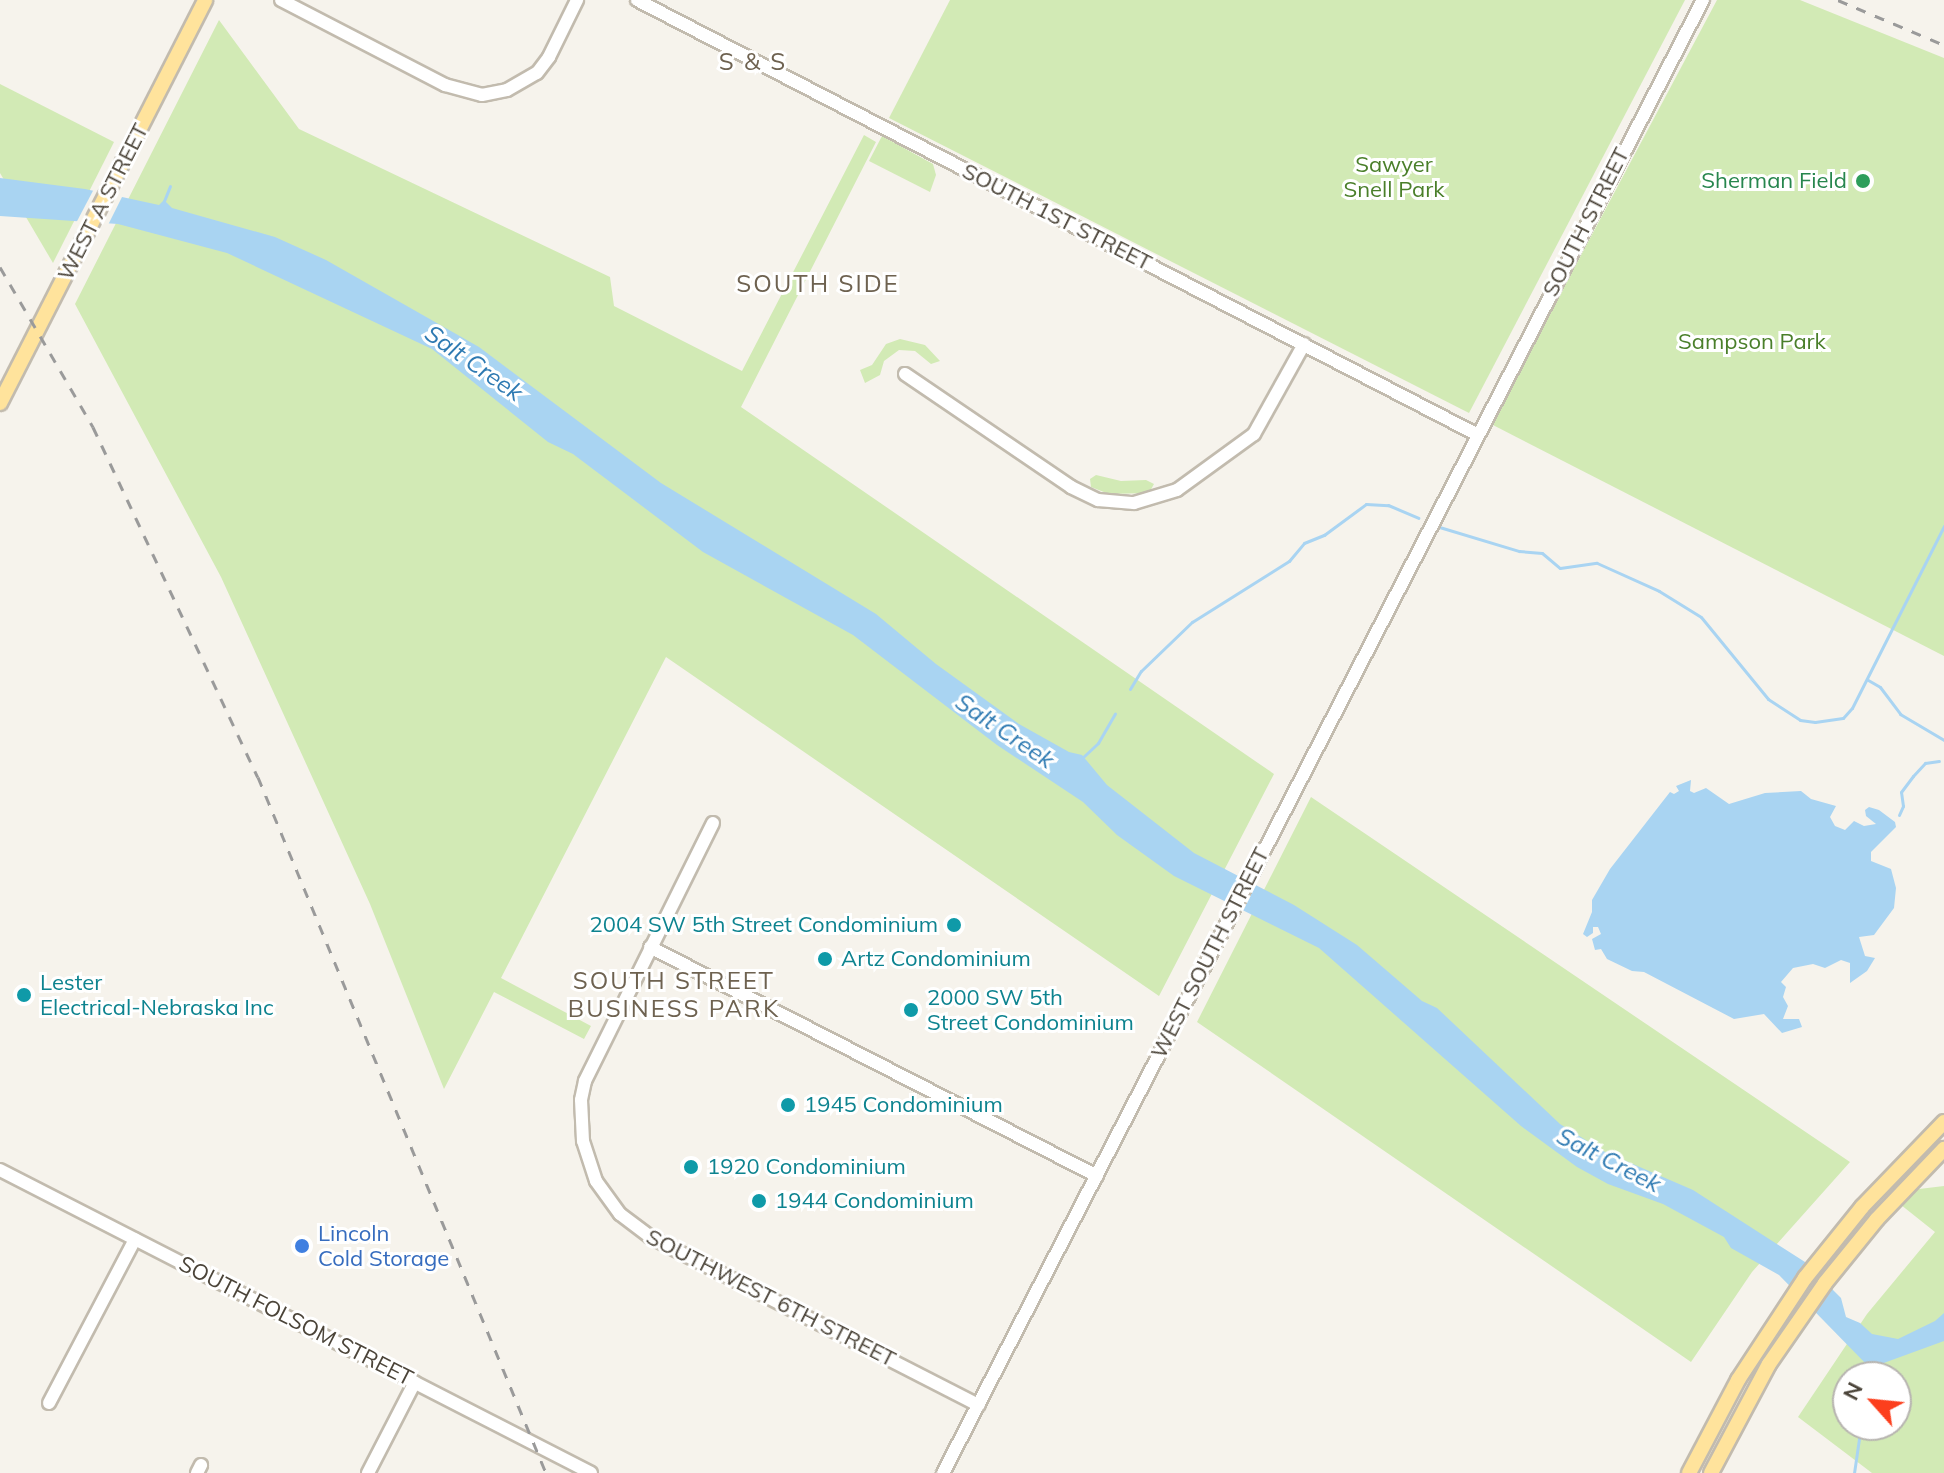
<!DOCTYPE html>
<html>
<head>
<meta charset="utf-8">
<style>
	body { margin:0 }
	#map { position:relative; width:1944px; height:1473px; overflow:hidden; background:#f6f3ec; font-family:Mulish,sans-serif }
	div>[style] { position:absolute }
	.green>* { inset:0; background:#d2eab5 }
	.water>* { inset:0; background:#a9d4f2 }
	.pier>* { inset:0; background:#f6f3ec }
	.stream>* { height:3px; margin:-1.5px; padding:0 1.5px; transform-origin:1.5px; border-radius:1.5px; background:#a9d4f2 }
	.roads { filter:drop-shadow(2px 0 #c2bbae) drop-shadow(-2px 0 #c2bbae) drop-shadow(0 2px #c2bbae) drop-shadow(0 -2px #c2bbae) }
	.minor>* { height:12px; margin:-6px; padding:0 6px; transform-origin:6px; border-radius:6px; background:#fff }
	.major>* { height:14px; margin:-7px; padding:0 7px; transform-origin:7px; border-radius:7px; background:#ffe39c }
	.rail>* { height:3px; margin-top:-1.5px; transform-origin:0; background:repeating-linear-gradient(90deg,#9a9a9a 0 10px,transparent 0 20px) }
	.dots>* { width:22px; height:22px; translate:-50% -50%; box-sizing:border-box; border:4px solid #fff; border-radius:50% }
	span { translate:-50% -50%; white-space:nowrap; text-align:center; line-height:1.15; -webkit-text-stroke:6px #fff; paint-order:stroke }
	.park-label { font-size:22px; color:#4a7f2a }
	.leisure-label { font-size:22px; color:#27864d }
	.right { translate:-100% -50%; text-align:right }
	.street-label { font-size:22px; color:#4b4439 }
	.culture-label { font-size:22px; color:#0d838f }
	.left { translate:0 -50%; text-align:left }
	.shop-label { font-size:22px; color:#366cbe }
	.neighbourhood-label { font-size:24px; color:#6e6250; letter-spacing:2px }
	.water-label { font-size:24px; color:#2e7ab2; font-style:italic }
	.north { position:absolute; left:1832px; top:1361px; width:80px; height:80px; box-sizing:border-box; background:#fff; border:2px solid #b7b4b0; border-radius:50%; rotate:297deg; font-size:22px; font-weight:700; line-height:32px; text-align:center; color:#4b4439 }
	.north::after { content:''; display:block; margin:auto; width:28px; height:36px; background:#fc3f1d; clip-path:polygon(50% 0,100% 100%,50% 72%,0 100%) }
</style>
</head>
<body>
<div id="map">
	<div class="green">
		<div style="clip-path:polygon(950px 0,1685px 0,1469px 413px,889px 118px)"></div>
		<div style="clip-path:polygon(1717px 0,1800px 0,1944px 58px,1944px 656px,1491px 424px)"></div>
		<div style="clip-path:polygon(219px 20px,299px 129px,610px 277px,614px 306px,742px 371px,864px 135px,876px 142px,741px 407px,1274px 774px,1159px 996px,666px 657px,501px 978px,591px 1026px,584px 1039px,494px 992px,444px 1089px,370px 904px,221px 577px,75px 304px)"></div>
		<div style="clip-path:polygon(0 84px,114px 142px,53px 263px,0 173px)"></div>
		<div style="clip-path:polygon(882px 136px,933px 164px,936px 175px,930px 192px,869px 161px)"></div>
		<div style="clip-path:polygon(900px 339px,925px 345px,940px 361px,931px 364px,915px 351px,899px 350px,884px 361px,880px 375px,865px 383px,860px 370px,872px 365px,886px 344px)"></div>
		<div style="clip-path:polygon(1096px 475px,1121px 481px,1146px 480px,1154px 484px,1149px 493px,1109px 494px,1091px 487px,1090px 479px)"></div>
		<div style="clip-path:polygon(1311px 797px,1850px 1162px,1752px 1272px,1691px 1362px,1197px 1022px)"></div>
		<div style="clip-path:polygon(evenodd,1944px 1186px,1944px 1473px,1872px 1473px,1798px 1417px,1867px 1314px,1935px 1232px,1886px 1193px,1944px 1186px,1848px 1377px,1896px 1377px,1896px 1425px,1848px 1425px,1848px 1377px)"></div>
	</div>
	<div class="water">
		<div style="clip-path:polygon(0 178px,85px 189px,159px 205px,164px 200px,172px 208px,275px 237px,326px 260px,479px 347px,661px 483px,876px 614px,936px 664px,1019px 724px,1069px 752px,1082px 755px,1107px 785px,1194px 853px,1294px 905px,1357px 945px,1422px 1001px,1437px 1008px,1560px 1124px,1605px 1152px,1693px 1190px,1805px 1262px,1841px 1298px,1846px 1317px,1860px 1323px,1872px 1334px,1898px 1339px,1935px 1321px,1944px 1313px,1944px 1341px,1870px 1368px,1779px 1275px,1731px 1248px,1724px 1237px,1663px 1204px,1608px 1184px,1577px 1167px,1521px 1126px,1319px 948px,1174px 876px,1117px 835px,1083px 802px,997px 745px,853px 635px,703px 552px,573px 454px,548px 442px,432px 349px,227px 253px,118px 224px,0 216px)"></div>
		<div style="clip-path:polygon(1691px 780px,1690px 791px,1694px 793px,1706px 788px,1729px 804px,1765px 793px,1801px 791px,1811px 799px,1836px 806px,1830px 817px,1835px 826px,1845px 830px,1854px 821px,1864px 826px,1876px 824px,1866px 816px,1865px 810px,1869px 807px,1879px 810px,1895px 822px,1896px 827px,1871px 852px,1871px 861px,1891px 869px,1896px 888px,1894px 908px,1874px 935px,1859px 937px,1865px 956px,1875px 958px,1867px 971px,1850px 983px,1850px 963px,1841px 960px,1825px 968px,1813px 964px,1793px 968px,1781px 982px,1786px 987px,1783px 997px,1788px 1006px,1783px 1019px,1799px 1019px,1802px 1027px,1782px 1033px,1764px 1014px,1734px 1019px,1644px 972px,1632px 971px,1607px 959px,1601px 949px,1595px 950px,1592px 939px,1601px 934px,1598px 927px,1593px 927px,1593px 933px,1587px 937px,1583px 934px,1592px 912px,1592px 900px,1610px 869px,1670px 792px,1674px 794px,1679px 791px,1676px 786px)"></div>
	</div>
	<div class="pier">
		<div style="clip-path:polygon(95px 187px,124px 193px,107px 227px,75px 225px)"></div>
	</div>
	<div class="stream">
		<div style="left:164px;top:201px;width:16px;rotate:-68deg"></div>
		<div style="left:1436px;top:526px;width:87px;rotate:16.8deg"></div>
		<div style="left:1519px;top:551px;width:23px;rotate:5deg"></div>
		<div style="left:1542px;top:553px;width:23px;rotate:40deg"></div>
		<div style="left:1560px;top:568px;width:37px;rotate:-8deg"></div>
		<div style="left:1597px;top:563px;width:68px;rotate:24.3deg"></div>
		<div style="left:1659px;top:591px;width:49px;rotate:31.8deg"></div>
		<div style="left:1701px;top:617px;width:106px;rotate:50.7deg"></div>
		<div style="left:1768px;top:699px;width:38px;rotate:33deg"></div>
		<div style="left:1800px;top:720px;width:15px;rotate:8deg"></div>
		<div style="left:1815px;top:722px;width:28px;rotate:-8deg"></div>
		<div style="left:1843px;top:718px;width:13px;rotate:-48deg"></div>
		<div style="left:1852px;top:708px;width:204px;rotate:-63.2deg"></div>
		<div style="left:1868px;top:680px;width:14px;rotate:30deg"></div>
		<div style="left:1880px;top:687px;width:34px;rotate:53deg"></div>
		<div style="left:1900px;top:714px;width:51px;rotate:30.6deg"></div>
		<div style="left:1130px;top:689px;width:21px;rotate:-59deg"></div>
		<div style="left:1141px;top:671px;width:71px;rotate:-43.9deg"></div>
		<div style="left:1192px;top:622px;width:115px;rotate:-32.2deg"></div>
		<div style="left:1289px;top:561px;width:23px;rotate:-50deg"></div>
		<div style="left:1304px;top:543px;width:22px;rotate:-22deg"></div>
		<div style="left:1324px;top:535px;width:52px;rotate:-36.4deg"></div>
		<div style="left:1366px;top:504px;width:22px;rotate:3deg"></div>
		<div style="left:1388px;top:505px;width:33px;rotate:23deg"></div>
		<div style="left:1082px;top:758px;width:22px;rotate:-43deg"></div>
		<div style="left:1098px;top:743px;width:34px;rotate:-60deg"></div>
		<div style="left:1899px;top:815px;width:10px;rotate:-66deg"></div>
		<div style="left:1903px;top:806px;width:14px;rotate:-98deg"></div>
		<div style="left:1901px;top:792px;width:20px;rotate:-53deg"></div>
		<div style="left:1913px;top:776px;width:18px;rotate:-47deg"></div>
		<div style="left:1925px;top:763px;width:14px;rotate:-8deg"></div>
		<div style="left:1869px;top:1377px;width:12px;rotate:-90deg"></div>
		<div style="left:1854px;top:1473px;width:49px;rotate:-81.7deg"></div>
	</div>
	<div class="roads">
		<div class="minor">
			<div style="left:281px;top:0;width:185px;rotate:27.4deg"></div>
			<div style="left:445px;top:85px;width:38px;rotate:15deg"></div>
			<div style="left:482px;top:95px;width:25px;rotate:-11deg"></div>
			<div style="left:507px;top:90px;width:34px;rotate:-30deg"></div>
			<div style="left:537px;top:73px;width:20px;rotate:-53deg"></div>
			<div style="left:549px;top:57px;width:64px;rotate:-63.8deg"></div>
			<div style="left:637px;top:0;width:945px;rotate:27.35deg"></div>
			<div style="left:905px;top:374px;width:201px;rotate:34.2deg"></div>
			<div style="left:1071px;top:487px;width:30px;rotate:26deg"></div>
			<div style="left:1098px;top:500px;width:36px;rotate:5deg"></div>
			<div style="left:1134px;top:503px;width:45px;rotate:-16.8deg"></div>
			<div style="left:1177px;top:490px;width:95px;rotate:-36deg"></div>
			<div style="left:1254px;top:434px;width:103px;rotate:-60.9deg"></div>
			<div style="left:713px;top:823px;width:288px;rotate:116.4deg"></div>
			<div style="left:585px;top:1081px;width:19px;rotate:102deg"></div>
			<div style="left:581px;top:1100px;width:41px;rotate:87.2deg"></div>
			<div style="left:583px;top:1141px;width:42px;rotate:72deg"></div>
			<div style="left:596px;top:1181px;width:41px;rotate:54deg"></div>
			<div style="left:620px;top:1214px;width:38px;rotate:37deg"></div>
			<div style="left:650px;top:1237px;width:369px;rotate:27.1deg"></div>
			<div style="left:650px;top:947px;width:502px;rotate:27.13deg"></div>
			<div style="left:0;top:1170px;width:664px;rotate:27.14deg"></div>
			<div style="left:49px;top:1403px;width:185px;rotate:-62.3deg"></div>
			<div style="left:197px;top:1473px;width:9px;rotate:-63deg"></div>
			<div style="left:368px;top:1473px;width:102px;rotate:-62.7deg"></div>
			<div style="left:943px;top:1473px;width:1658px;rotate:-62.71deg"></div>
		</div>
		<div class="major">
			<div style="left:0;top:403px;width:452px;rotate:-63deg"></div>
			<div style="left:1689px;top:1473px;width:105px;rotate:-62.2deg"></div>
			<div style="left:1738px;top:1380px;width:122px;rotate:-56.7deg"></div>
			<div style="left:1805px;top:1278px;width:91px;rotate:-51.2deg"></div>
			<div style="left:1862px;top:1207px;width:118px;rotate:-46deg"></div>
			<div style="left:1711px;top:1473px;width:123px;rotate:-62deg"></div>
			<div style="left:1769px;top:1364px;width:98px;rotate:-55.3deg"></div>
			<div style="left:1825px;top:1283px;width:82px;rotate:-50.9deg"></div>
			<div style="left:1877px;top:1219px;width:97px;rotate:-46.3deg"></div>
		</div>
	</div>
	<div class="rail">
		<div style="left:1838px;top:0;width:115px;rotate:23deg"></div>
		<div style="left:0;top:267px;width:185px;rotate:59.8deg"></div>
		<div style="left:93px;top:427px;width:387px;rotate:64.8deg"></div>
		<div style="left:258px;top:777px;width:753px;rotate:67.52deg"></div>
	</div>
	<div class="dots">
		<div style="left:1863px;top:181px;background:#2e9e5b"></div>
		<div style="left:954px;top:925px;background:#0f9aa8"></div>
		<div style="left:825px;top:959px;background:#0f9aa8"></div>
		<div style="left:24px;top:995px;background:#0f9aa8"></div>
		<div style="left:911px;top:1010px;background:#0f9aa8"></div>
		<div style="left:788px;top:1105px;background:#0f9aa8"></div>
		<div style="left:691px;top:1167px;background:#0f9aa8"></div>
		<div style="left:759px;top:1201px;background:#0f9aa8"></div>
		<div style="left:302px;top:1246px;background:#3f7fe0"></div>
	</div>
	<div class="park-label">
		<span style="left:1394px;top:177px">Sawyer<br>Snell Park</span>
		<span style="left:1752px;top:342px">Sampson Park</span>
	</div>
	<div class="leisure-label">
		<span class="right" style="left:1847px;top:181px">Sherman Field</span>
	</div>
	<div class="street-label">
		<span style="left:103px;top:202px;rotate:-63deg">WEST A STREET</span>
		<span style="left:1057px;top:217px;rotate:27deg">SOUTH 1ST STREET</span>
		<span style="left:1586px;top:222px;rotate:-63deg">SOUTH STREET</span>
		<span style="left:1210px;top:953px;rotate:-63deg">WEST SOUTH STREET</span>
		<span style="left:771px;top:1298px;rotate:27deg">SOUTHWEST 6TH STREET</span>
		<span style="left:296px;top:1321px;rotate:27deg">SOUTH FOLSOM STREET</span>
	</div>
	<div class="culture-label">
		<span class="right" style="left:938px;top:925px">2004 SW 5th Street Condominium</span>
		<span class="left" style="left:841px;top:959px">Artz Condominium</span>
		<span class="left" style="left:40px;top:995px">Lester<br>Electrical-Nebraska Inc</span>
		<span class="left" style="left:927px;top:1010px">2000 SW 5th<br>Street Condominium</span>
		<span class="left" style="left:804px;top:1105px">1945 Condominium</span>
		<span class="left" style="left:707px;top:1167px">1920 Condominium</span>
		<span class="left" style="left:775px;top:1201px">1944 Condominium</span>
	</div>
	<div class="shop-label">
		<span class="left" style="left:318px;top:1246px">Lincoln<br>Cold Storage</span>
	</div>
	<div class="neighbourhood-label">
		<span style="left:753px;top:62px">S &amp; S</span>
		<span style="left:818px;top:284px">SOUTH SIDE</span>
		<span style="left:674px;top:995px">SOUTH STREET<br>BUSINESS PARK</span>
	</div>
	<div class="water-label">
		<span style="left:474px;top:363px;rotate:35deg">Salt Creek</span>
		<span style="left:1005px;top:731px;rotate:34deg">Salt Creek</span>
		<span style="left:1609px;top:1160px;rotate:27deg">Salt Creek</span>
	</div>
	<div class="north">N</div>
</div>
</body>
</html>
